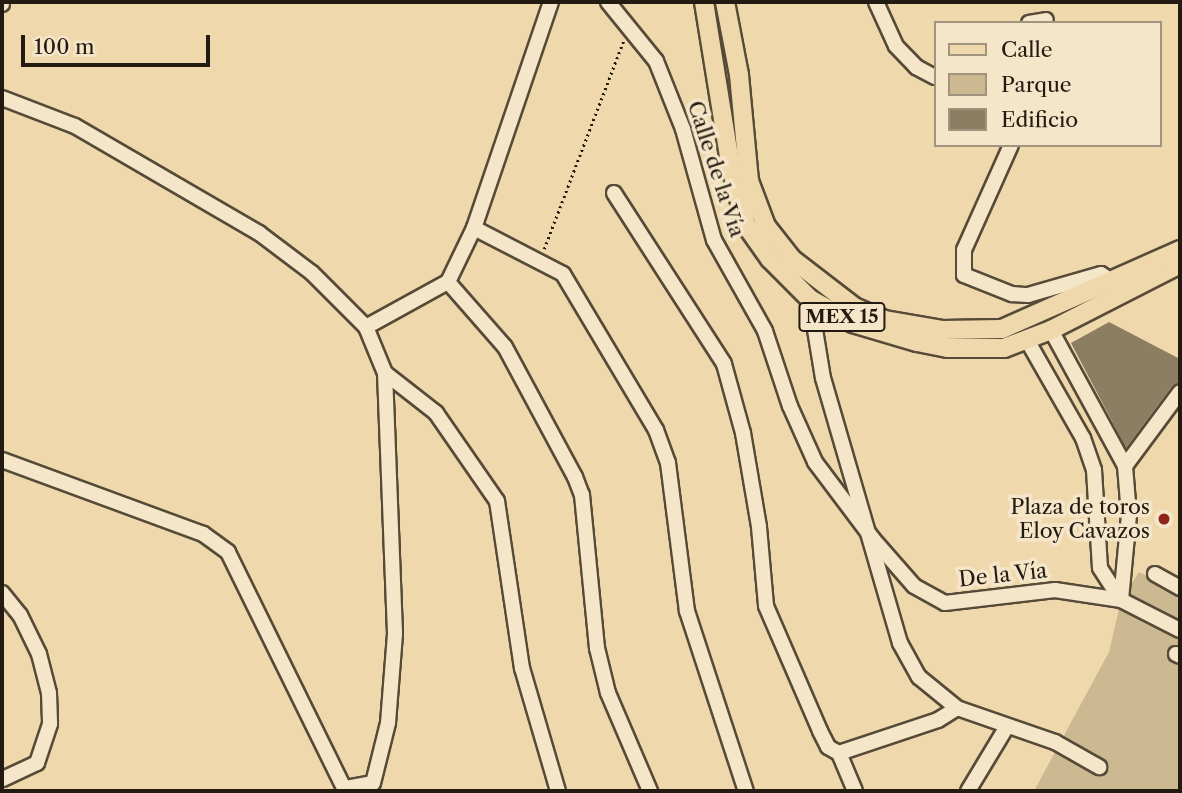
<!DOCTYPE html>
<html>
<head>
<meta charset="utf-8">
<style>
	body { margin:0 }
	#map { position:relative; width:1182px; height:793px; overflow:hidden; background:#efd9ac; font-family:"Libre Caslon Text",serif }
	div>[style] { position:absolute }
	.green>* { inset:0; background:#ccb992 }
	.building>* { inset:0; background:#8d7d62 }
	.path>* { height:2.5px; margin-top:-1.25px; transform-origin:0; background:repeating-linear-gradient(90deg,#231a11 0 2px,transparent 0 5.5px) }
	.roads { filter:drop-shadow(2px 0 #564a38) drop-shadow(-2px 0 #564a38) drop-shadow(0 2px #564a38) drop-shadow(0 -2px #564a38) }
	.minor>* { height:14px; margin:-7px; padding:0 7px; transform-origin:7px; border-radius:7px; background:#f5e6c9 }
	.major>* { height:18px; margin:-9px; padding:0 9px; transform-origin:9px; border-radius:9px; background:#efd9ac }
	.dots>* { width:19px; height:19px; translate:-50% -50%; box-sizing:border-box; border:4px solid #f5e6c9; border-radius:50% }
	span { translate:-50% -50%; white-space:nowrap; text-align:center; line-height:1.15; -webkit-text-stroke:7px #f5e6c9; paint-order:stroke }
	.shield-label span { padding:2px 5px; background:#f5e6c9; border:2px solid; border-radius:5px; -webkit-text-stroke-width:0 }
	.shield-label { font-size:19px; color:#231a11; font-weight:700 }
	.street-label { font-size:21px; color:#231a11 }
	.poi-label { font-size:21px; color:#231a11 }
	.right { translate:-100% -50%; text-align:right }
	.frame { position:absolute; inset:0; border:4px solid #231a11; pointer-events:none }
	.legend { position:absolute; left:934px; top:21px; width:228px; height:126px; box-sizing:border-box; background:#f5e6c9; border:2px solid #a1947f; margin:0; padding:9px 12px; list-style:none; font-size:21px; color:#231a11 }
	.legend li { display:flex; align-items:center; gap:14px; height:35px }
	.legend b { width:35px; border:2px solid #a1947f }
	.scale { position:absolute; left:21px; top:35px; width:189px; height:32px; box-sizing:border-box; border:4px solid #231a11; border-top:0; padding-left:9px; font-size:21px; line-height:24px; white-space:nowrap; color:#231a11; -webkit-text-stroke:5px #f5e6c9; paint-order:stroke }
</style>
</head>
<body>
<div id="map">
	<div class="green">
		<div style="clip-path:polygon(1139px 572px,1180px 591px,1180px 791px,1034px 791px,1109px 652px,1121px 600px)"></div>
	</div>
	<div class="building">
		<div style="clip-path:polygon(1109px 322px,1180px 359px,1180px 382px,1172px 386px,1126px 448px,1071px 343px)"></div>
	</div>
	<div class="path">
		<div style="left:544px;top:249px;width:224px;rotate:-69.1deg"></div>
	</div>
	<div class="roads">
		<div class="minor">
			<div style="left:608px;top:2px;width:76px;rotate:50.9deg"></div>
			<div style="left:656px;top:61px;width:73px;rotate:68.3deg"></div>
			<div style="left:683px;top:129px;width:115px;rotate:74.4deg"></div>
			<div style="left:714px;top:240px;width:104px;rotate:60.7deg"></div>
			<div style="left:765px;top:331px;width:79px;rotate:71.6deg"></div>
			<div style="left:790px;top:406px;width:61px;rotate:65.9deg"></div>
			<div style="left:815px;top:462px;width:96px;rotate:53deg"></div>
			<div style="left:873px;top:539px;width:62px;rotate:48.9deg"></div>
			<div style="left:914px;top:586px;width:35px;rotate:29deg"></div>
			<div style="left:945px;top:603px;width:111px;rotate:-6.7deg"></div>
			<div style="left:1055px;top:590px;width:67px;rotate:8.6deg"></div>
			<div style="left:876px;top:2px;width:48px;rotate:65.6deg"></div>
			<div style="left:896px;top:46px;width:29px;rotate:46deg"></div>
			<div style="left:916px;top:67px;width:21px;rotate:28deg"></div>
			<div style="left:2px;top:4px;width:2px;rotate:-90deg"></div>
			<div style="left:1029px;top:23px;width:17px;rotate:-10deg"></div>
			<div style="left:2px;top:98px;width:78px;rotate:21deg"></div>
			<div style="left:75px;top:126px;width:213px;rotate:30.2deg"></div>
			<div style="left:259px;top:233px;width:66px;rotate:37deg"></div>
			<div style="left:312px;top:273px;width:76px;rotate:45deg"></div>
			<div style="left:366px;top:327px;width:50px;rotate:67.6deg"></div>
			<div style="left:385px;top:373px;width:261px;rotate:87.8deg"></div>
			<div style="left:395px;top:634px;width:89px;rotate:94.5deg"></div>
			<div style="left:388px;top:723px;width:62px;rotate:104deg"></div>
			<div style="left:373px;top:783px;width:29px;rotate:170deg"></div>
			<div style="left:344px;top:788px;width:263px;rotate:-116.2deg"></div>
			<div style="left:228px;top:552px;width:31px;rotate:-144deg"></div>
			<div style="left:203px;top:534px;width:214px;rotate:-159.8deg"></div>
			<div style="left:1011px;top:145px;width:115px;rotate:114.1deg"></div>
			<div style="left:964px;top:250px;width:25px;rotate:90deg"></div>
			<div style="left:964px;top:275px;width:52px;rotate:21.6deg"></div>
			<div style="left:1012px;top:294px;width:16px;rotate:4deg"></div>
			<div style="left:1028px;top:295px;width:76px;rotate:-16deg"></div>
			<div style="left:1101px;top:274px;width:14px;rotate:34deg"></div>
			<div style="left:614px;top:193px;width:203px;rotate:57.2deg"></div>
			<div style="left:724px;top:364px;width:72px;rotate:74.6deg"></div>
			<div style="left:743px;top:433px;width:95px;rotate:80.3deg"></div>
			<div style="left:759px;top:527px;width:79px;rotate:84.9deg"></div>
			<div style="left:766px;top:606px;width:136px;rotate:66.6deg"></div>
			<div style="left:820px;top:731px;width:18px;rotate:63deg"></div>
			<div style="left:828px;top:747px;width:13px;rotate:29deg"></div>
			<div style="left:839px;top:753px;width:41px;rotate:67.2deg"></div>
			<div style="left:474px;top:228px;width:100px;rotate:27.3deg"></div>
			<div style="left:563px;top:274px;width:182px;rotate:59.2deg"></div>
			<div style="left:656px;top:430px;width:35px;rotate:70deg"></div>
			<div style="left:668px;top:463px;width:149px;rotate:82.7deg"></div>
			<div style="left:687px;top:611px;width:189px;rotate:71.9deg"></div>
			<div style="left:448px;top:282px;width:86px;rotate:48.8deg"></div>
			<div style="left:505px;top:347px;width:148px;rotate:61.7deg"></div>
			<div style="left:575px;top:477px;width:19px;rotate:69deg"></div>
			<div style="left:582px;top:495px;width:154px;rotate:84.4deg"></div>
			<div style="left:597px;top:648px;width:46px;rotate:76.3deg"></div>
			<div style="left:608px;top:693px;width:107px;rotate:66.8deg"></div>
			<div style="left:810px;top:299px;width:80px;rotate:80.7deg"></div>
			<div style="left:823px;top:378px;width:276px;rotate:73.8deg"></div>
			<div style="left:900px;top:643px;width:39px;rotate:61deg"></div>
			<div style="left:919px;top:677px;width:49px;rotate:39.2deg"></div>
			<div style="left:957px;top:708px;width:104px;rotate:19.1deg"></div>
			<div style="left:1055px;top:742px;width:51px;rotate:29.6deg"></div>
			<div style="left:366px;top:327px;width:94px;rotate:-28.8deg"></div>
			<div style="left:448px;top:282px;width:60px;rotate:-64.3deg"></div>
			<div style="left:474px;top:228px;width:239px;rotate:-71.2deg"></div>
			<div style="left:1051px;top:330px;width:155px;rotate:61.4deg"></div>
			<div style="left:1125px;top:466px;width:49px;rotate:85.3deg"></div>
			<div style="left:1129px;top:515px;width:85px;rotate:95.4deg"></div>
			<div style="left:1027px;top:340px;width:113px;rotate:60.3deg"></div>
			<div style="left:1083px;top:438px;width:34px;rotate:71deg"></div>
			<div style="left:1094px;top:470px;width:98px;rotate:86.5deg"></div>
			<div style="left:1100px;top:568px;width:38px;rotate:57deg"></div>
			<div style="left:1121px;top:600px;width:66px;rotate:27deg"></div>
			<div style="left:385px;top:373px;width:65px;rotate:38.1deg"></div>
			<div style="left:436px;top:413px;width:107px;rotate:55.3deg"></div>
			<div style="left:497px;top:501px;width:169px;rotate:81.5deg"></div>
			<div style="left:522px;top:668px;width:128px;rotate:73.7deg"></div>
			<div style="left:1125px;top:466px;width:92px;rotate:-53.4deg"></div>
			<div style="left:1155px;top:574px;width:29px;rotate:29deg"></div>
			<div style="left:2px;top:593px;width:28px;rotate:51deg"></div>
			<div style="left:20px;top:615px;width:43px;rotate:64deg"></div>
			<div style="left:39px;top:654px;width:40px;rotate:75.6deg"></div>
			<div style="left:49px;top:693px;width:31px;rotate:88deg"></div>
			<div style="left:50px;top:724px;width:41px;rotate:108.4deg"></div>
			<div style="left:37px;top:763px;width:38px;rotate:155deg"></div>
			<div style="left:1176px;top:654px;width:4px;rotate:27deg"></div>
			<div style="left:839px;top:753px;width:104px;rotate:-18.4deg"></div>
			<div style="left:938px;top:720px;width:22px;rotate:-32deg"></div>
			<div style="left:968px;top:791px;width:74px;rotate:-58.9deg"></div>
		</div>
		<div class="major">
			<div style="left:704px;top:2px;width:168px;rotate:80.8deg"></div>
			<div style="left:731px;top:168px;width:59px;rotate:75.3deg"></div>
			<div style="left:746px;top:225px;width:42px;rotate:54.8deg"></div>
			<div style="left:770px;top:259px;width:57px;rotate:45deg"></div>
			<div style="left:810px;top:299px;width:49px;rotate:29.2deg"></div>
			<div style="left:853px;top:323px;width:67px;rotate:16.5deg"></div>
			<div style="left:917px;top:342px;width:32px;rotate:11deg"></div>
			<div style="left:948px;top:348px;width:56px"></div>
			<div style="left:1004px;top:348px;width:50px;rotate:-21deg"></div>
			<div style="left:1051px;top:330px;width:145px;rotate:-27.1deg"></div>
			<div style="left:725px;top:2px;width:74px;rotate:79.1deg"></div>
			<div style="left:739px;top:75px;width:106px;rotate:84.6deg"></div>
			<div style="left:749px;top:181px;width:48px;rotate:69.3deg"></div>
			<div style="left:766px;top:226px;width:42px;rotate:51.8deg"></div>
			<div style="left:792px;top:259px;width:78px;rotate:37.7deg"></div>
			<div style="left:854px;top:307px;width:34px;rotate:23deg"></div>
			<div style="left:885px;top:320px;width:59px;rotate:9.8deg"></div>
			<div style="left:943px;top:330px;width:59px;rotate:-1deg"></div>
			<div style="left:1002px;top:329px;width:195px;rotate:-23.9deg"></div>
		</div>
	</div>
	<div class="dots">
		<div style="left:1164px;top:519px;background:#8f2418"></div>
	</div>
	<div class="shield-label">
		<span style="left:842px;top:317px">MEX 15</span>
	</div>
	<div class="street-label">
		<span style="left:716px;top:169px;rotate:72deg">Calle de la Vía</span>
		<span style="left:1003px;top:575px;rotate:-6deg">De la Vía</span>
	</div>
	<div class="poi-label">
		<span class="right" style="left:1150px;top:519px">Plaza de toros<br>Eloy Cavazos</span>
	</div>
	<div class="frame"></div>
	<ul class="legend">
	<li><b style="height:9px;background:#efd9ac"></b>Calle</li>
	<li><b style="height:19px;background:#ccb992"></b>Parque</li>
	<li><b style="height:19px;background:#8d7d62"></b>Edificio</li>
	</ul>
	<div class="scale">100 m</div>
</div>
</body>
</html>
